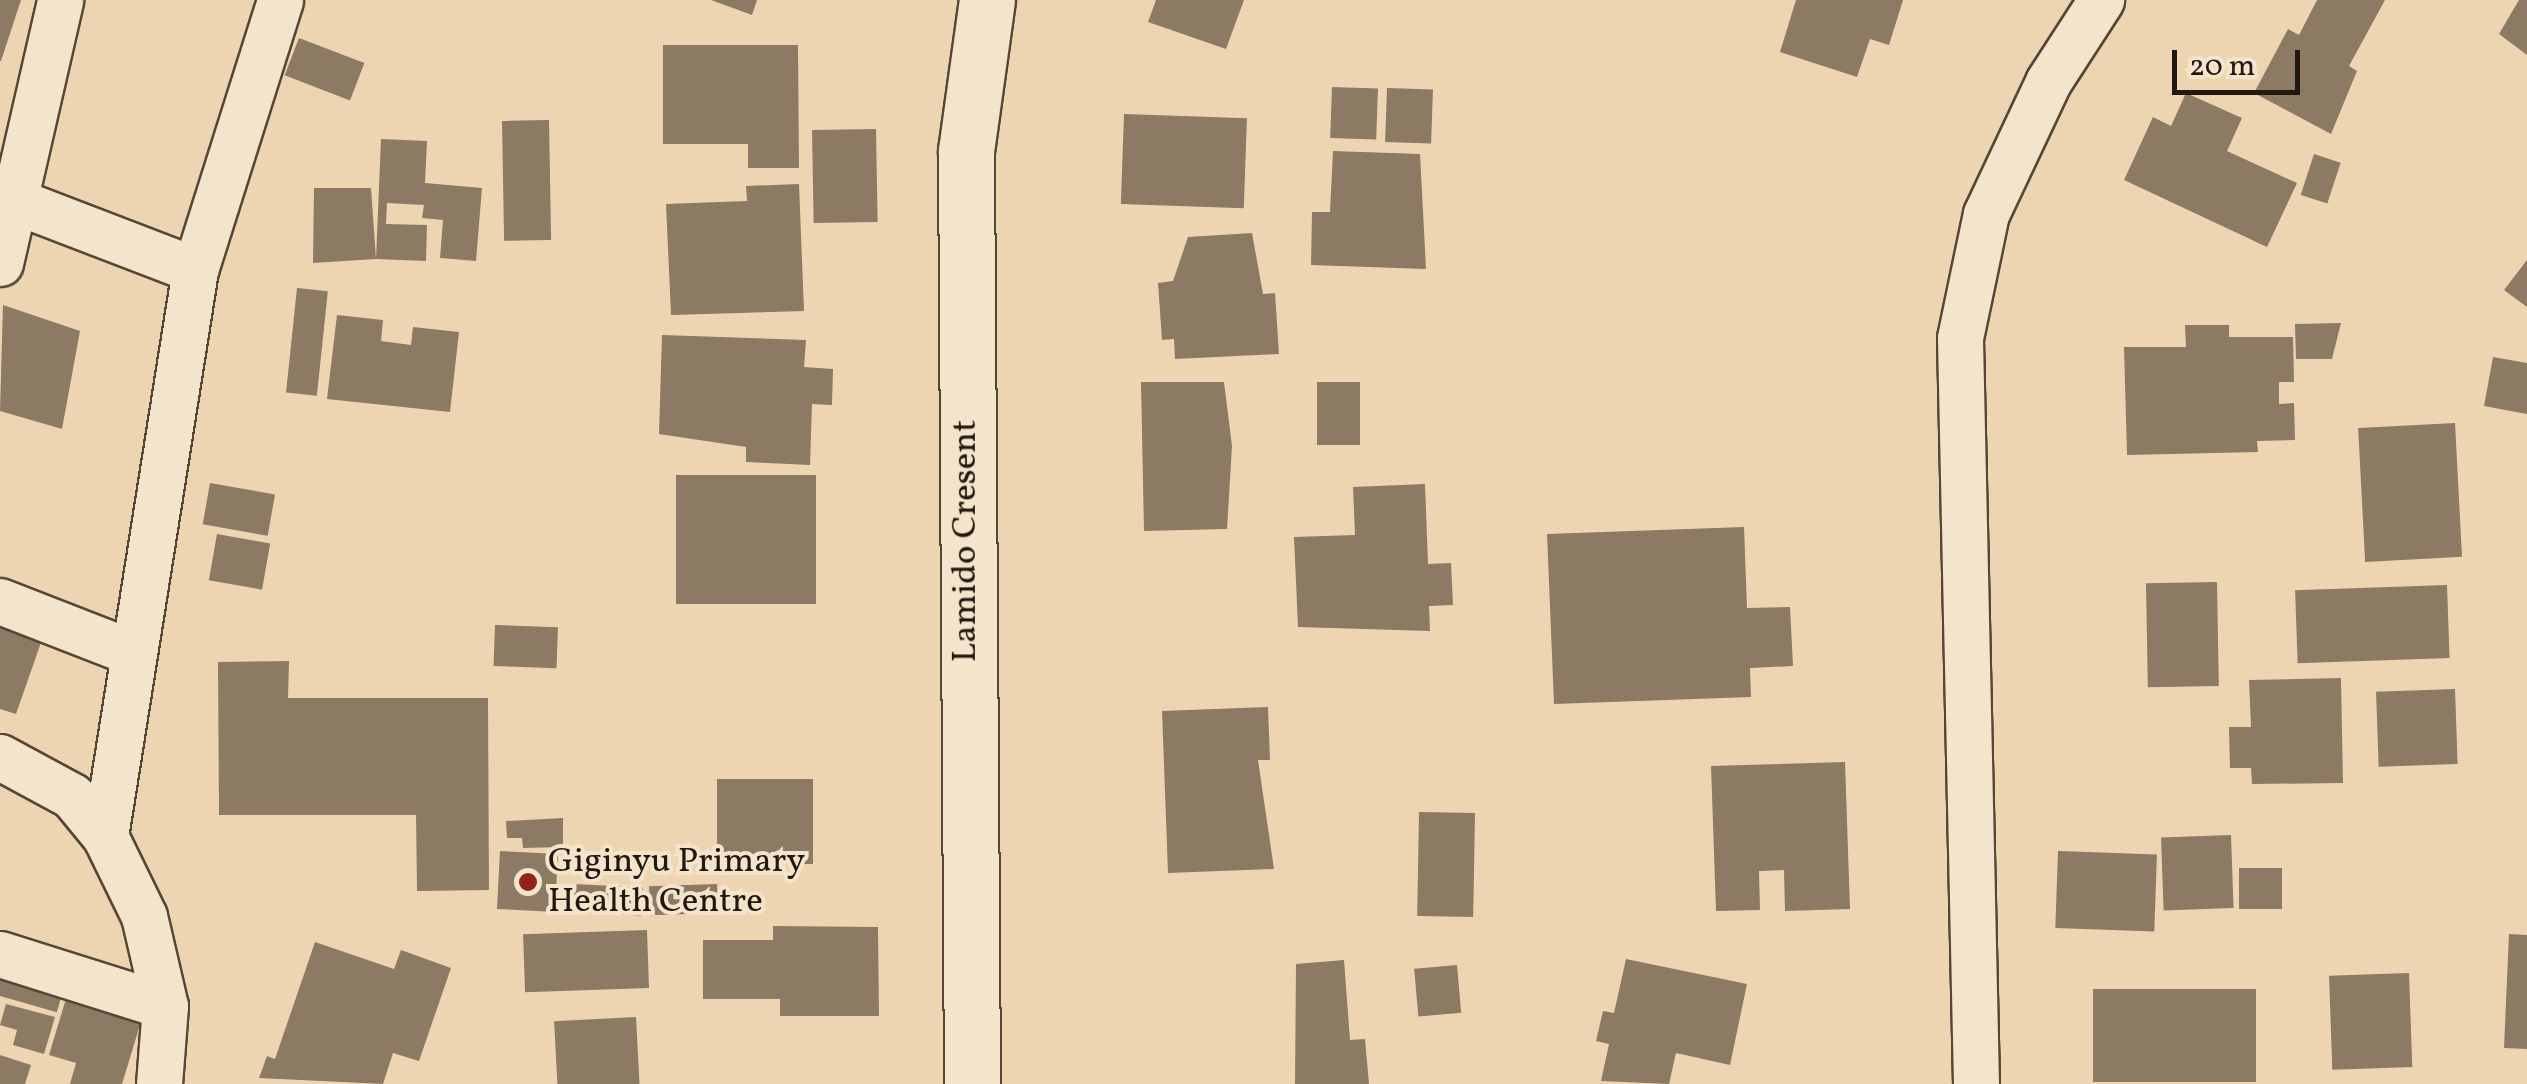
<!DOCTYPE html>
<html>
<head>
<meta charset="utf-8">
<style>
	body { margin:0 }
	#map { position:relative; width:2527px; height:1084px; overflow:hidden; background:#eed5b1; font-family:Vollkorn,serif }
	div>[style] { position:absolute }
	.building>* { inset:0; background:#8c7a64; transform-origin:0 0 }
	.roads { filter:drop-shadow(2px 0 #544738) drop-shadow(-2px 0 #544738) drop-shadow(0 2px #544738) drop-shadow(0 -2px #544738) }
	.street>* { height:45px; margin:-22.5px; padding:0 22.5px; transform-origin:22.5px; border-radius:22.5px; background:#f4e4cc }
	.secondary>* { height:55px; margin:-27.5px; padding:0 27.5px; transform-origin:27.5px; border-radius:27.5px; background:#f4e4cc }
	.dots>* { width:28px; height:28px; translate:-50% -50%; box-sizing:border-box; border:5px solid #f4e4cc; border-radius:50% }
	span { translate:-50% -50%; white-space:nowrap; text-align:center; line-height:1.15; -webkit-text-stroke:8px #f4e4cc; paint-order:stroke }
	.street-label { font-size:35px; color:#211810 }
	.poi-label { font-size:35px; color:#211810 }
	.left { translate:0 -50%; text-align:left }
	.scale { position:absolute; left:2172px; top:50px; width:128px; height:45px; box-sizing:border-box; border:5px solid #211810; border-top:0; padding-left:12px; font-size:30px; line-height:35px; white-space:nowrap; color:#211810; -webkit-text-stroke:8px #f4e4cc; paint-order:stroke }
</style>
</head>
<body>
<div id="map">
	<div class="building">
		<div style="clip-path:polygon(0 0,21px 0,1px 61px,0 61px)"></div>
		<div style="clip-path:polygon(711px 0,757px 0,752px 15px)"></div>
		<div style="clip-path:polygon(1156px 0,1244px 0,1226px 49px,1148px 22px)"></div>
		<div style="clip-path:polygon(1796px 0,1903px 0,1889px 45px,1870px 39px,1857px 77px,1780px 52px)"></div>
		<div style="clip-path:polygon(2317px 0,2385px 0,2349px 66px,2357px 71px,2331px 134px,2254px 93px,2288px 29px,2299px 35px)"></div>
		<div style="clip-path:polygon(2519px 0,2527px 0,2527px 55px,2499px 34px)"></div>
		<div style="left:299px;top:38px;width:70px;height:40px;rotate:21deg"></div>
		<div style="clip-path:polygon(663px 45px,798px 45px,799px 168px,748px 168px,748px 144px,663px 144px)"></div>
		<div style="left:1332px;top:87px;width:46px;height:51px;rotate:2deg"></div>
		<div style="left:1387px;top:88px;width:46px;height:54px;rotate:2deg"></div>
		<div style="clip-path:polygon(2186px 93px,2242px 118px,2227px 151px,2297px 183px,2267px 247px,2124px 180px,2153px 117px,2171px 126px)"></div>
		<div style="left:1124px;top:114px;width:123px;height:90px;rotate:2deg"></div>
		<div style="left:549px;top:120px;width:120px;height:47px;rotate:89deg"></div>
		<div style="left:876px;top:129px;width:93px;height:64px;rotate:89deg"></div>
		<div style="clip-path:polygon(381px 139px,427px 141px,425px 183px,482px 188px,476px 261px,440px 258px,443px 220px,422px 218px,424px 205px,387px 203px,386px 224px,427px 225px,426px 261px,376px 259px)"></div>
		<div style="clip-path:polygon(1333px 151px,1420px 154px,1426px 269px,1311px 265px,1312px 212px,1330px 212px)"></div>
		<div style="left:2314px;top:154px;width:28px;height:43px;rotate:18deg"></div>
		<div style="clip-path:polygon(799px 184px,804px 311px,671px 315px,666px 204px,747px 201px,746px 186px)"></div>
		<div style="clip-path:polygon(314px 188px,371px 188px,376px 259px,313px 263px)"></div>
		<div style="clip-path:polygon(1252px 233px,1263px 294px,1275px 293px,1279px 354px,1175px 359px,1174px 339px,1162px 340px,1158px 283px,1173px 281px,1188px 237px)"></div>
		<div style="clip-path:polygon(2527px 260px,2527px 307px,2504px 290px)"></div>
		<div style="left:297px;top:288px;width:31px;height:105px;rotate:6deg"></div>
		<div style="clip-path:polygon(3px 305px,80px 331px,62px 429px,0 411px)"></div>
		<div style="clip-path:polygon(337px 315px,383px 320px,381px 341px,411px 345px,413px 327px,459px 332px,450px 412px,327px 399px)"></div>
		<div style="clip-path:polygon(2341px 323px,2332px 359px,2296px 359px,2295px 324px)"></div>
		<div style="clip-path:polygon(2185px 325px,2229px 325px,2229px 337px,2293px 337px,2294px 382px,2279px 382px,2279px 404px,2294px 403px,2295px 440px,2257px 441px,2258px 452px,2127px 455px,2124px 347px,2186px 347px)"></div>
		<div style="clip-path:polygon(662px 335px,806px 340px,804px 367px,833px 369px,832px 405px,812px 404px,810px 465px,746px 462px,746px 447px,659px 434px)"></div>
		<div style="clip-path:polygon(2493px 357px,2527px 363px,2527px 414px,2484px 406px)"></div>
		<div style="clip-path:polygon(1141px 382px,1224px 382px,1232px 446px,1227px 529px,1144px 531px)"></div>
		<div style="left:1317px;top:382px;width:43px;height:63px"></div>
		<div style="left:2455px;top:423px;width:134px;height:97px;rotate:87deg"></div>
		<div style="left:676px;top:475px;width:140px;height:129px"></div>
		<div style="left:210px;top:483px;width:66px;height:42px;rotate:10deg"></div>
		<div style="clip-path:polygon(1425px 484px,1428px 564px,1451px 563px,1453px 605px,1429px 606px,1430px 631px,1298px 627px,1294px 537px,1355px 535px,1353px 487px)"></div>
		<div style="clip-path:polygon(1744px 527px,1747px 608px,1790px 607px,1793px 666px,1750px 668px,1751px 697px,1554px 704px,1547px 534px)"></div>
		<div style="left:217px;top:534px;width:54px;height:47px;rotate:10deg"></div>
		<div style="left:2217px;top:582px;width:104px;height:71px;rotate:89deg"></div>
		<div style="left:2447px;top:585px;width:73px;height:152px;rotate:88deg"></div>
		<div style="clip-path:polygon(0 614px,45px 631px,16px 714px,0 709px)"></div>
		<div style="left:495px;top:625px;width:63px;height:41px;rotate:2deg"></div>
		<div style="clip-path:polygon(289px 661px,288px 698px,488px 698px,489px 890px,417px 891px,416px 815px,219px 815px,218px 662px)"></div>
		<div style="clip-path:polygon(2341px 678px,2343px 783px,2252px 784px,2251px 768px,2230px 768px,2229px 727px,2251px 727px,2249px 680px)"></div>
		<div style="left:2455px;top:689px;width:75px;height:79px;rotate:88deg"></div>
		<div style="clip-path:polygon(1268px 707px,1270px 760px,1258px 760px,1274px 869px,1168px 873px,1162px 711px)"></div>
		<div style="clip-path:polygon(1845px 762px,1850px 909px,1785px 911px,1784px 870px,1759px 871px,1760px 910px,1716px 911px,1711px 766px)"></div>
		<div style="left:717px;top:779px;width:96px;height:85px"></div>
		<div style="left:1419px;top:812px;width:56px;height:104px;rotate:1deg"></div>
		<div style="clip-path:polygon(563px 818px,563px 847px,523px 848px,522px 838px,507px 838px,506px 821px)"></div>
		<div style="left:2231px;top:835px;width:73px;height:70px;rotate:88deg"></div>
		<div style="left:500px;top:851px;width:58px;height:58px;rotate:3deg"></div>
		<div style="left:2058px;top:851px;width:99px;height:77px;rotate:2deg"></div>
		<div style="left:2239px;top:868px;width:43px;height:41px"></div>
		<div style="left:574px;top:884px;width:69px;height:28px;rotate:3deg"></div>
		<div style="left:717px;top:884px;width:29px;height:68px;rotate:88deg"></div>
		<div style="clip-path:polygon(773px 926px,878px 927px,879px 1016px,780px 1016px,780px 999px,703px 999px,703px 940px,773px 940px)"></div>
		<div style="left:647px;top:930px;width:58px;height:124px;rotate:88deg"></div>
		<div style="clip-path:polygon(2509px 934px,2527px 935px,2527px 1049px,2504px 1048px)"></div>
		<div style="clip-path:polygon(315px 942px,394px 969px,401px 950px,451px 968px,419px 1061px,393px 1053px,383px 1084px,259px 1078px,267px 1056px,275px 1059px)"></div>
		<div style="clip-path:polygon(1626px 959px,1747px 984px,1730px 1065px,1676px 1053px,1669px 1084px,1601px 1081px,1609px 1044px,1596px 1041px,1603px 1011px,1614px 1013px)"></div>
		<div style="clip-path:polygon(1344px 960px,1350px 1040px,1365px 1039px,1369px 1084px,1295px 1084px,1296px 964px)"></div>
		<div style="left:1457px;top:965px;width:48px;height:43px;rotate:85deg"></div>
		<div style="left:0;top:971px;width:66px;height:24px;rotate:16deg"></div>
		<div style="left:2409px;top:973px;width:94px;height:80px;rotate:88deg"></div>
		<div style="left:2093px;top:989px;width:163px;height:93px"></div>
		<div style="clip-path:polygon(68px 992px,143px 1015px,122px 1084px,70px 1084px,76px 1063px,49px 1055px)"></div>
		<div style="clip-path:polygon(6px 1004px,55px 1017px,44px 1054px,13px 1045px,17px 1030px,0 1025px)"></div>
		<div style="left:636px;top:1017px;width:67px;height:82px;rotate:87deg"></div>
		<div style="clip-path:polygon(0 1055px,31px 1065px,25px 1084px,0 1084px)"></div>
	</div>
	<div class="roads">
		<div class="street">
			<div style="left:0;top:195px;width:209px;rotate:21deg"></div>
			<div style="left:0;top:263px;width:270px;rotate:-77.1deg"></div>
			<div style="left:0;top:601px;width:141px;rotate:21.3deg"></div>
			<div style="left:0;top:757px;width:82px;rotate:28.4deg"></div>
			<div style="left:72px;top:796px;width:52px;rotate:50.5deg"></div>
			<div style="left:105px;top:836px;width:89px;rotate:64deg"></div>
			<div style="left:144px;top:916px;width:92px;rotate:76.9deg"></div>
			<div style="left:165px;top:1006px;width:78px;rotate:94.4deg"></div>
			<div style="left:105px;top:836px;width:573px;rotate:-80.97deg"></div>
			<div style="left:195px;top:270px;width:283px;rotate:-72.5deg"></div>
			<div style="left:0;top:954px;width:173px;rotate:17.5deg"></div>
			<div style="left:1976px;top:1084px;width:746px;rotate:-91.23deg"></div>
			<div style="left:1960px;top:338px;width:127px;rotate:-78.2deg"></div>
			<div style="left:1986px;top:214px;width:146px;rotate:-64.8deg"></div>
			<div style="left:2048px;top:82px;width:98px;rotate:-57.1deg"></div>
		</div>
		<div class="secondary">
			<div style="left:972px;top:1084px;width:933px;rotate:-90.37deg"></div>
			<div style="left:966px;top:151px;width:152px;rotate:-82.1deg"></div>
		</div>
	</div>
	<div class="dots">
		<div style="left:528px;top:882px;background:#8f2418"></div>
	</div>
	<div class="street-label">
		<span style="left:966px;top:541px;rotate:-90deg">Lamido Cresent</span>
	</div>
	<div class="poi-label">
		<span class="left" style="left:548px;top:882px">Giginyu Primary<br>Health Centre</span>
	</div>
	<div class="scale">20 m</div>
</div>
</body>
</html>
